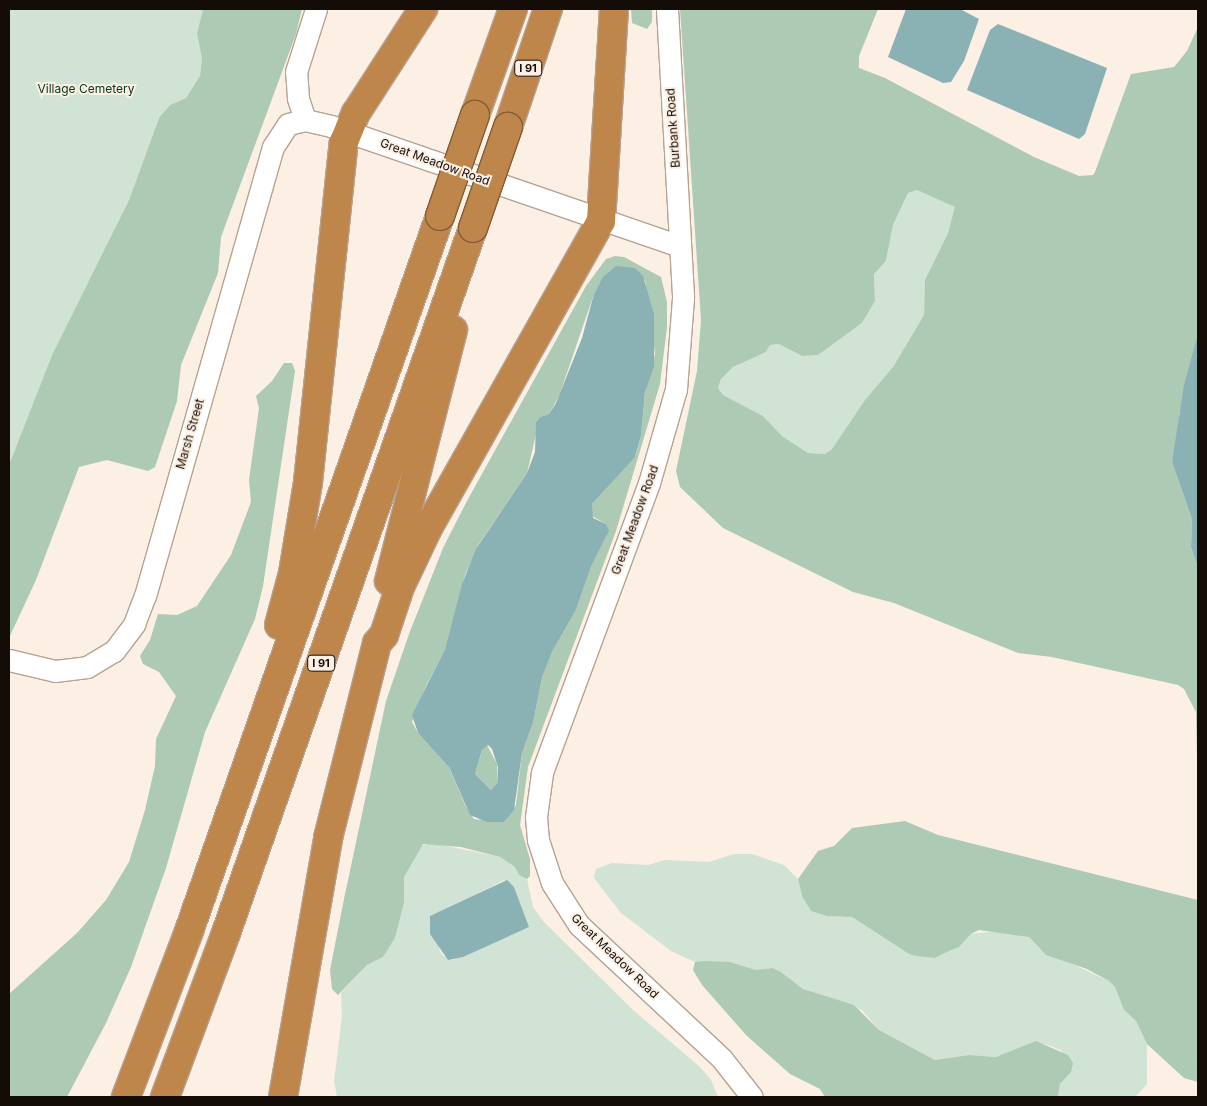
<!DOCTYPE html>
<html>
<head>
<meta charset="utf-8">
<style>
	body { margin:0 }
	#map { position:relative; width:1207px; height:1106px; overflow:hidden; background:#fcefe3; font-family:Inter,sans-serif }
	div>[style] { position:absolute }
	.green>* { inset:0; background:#d0e3d4 }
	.forest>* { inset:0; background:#adcab4 }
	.water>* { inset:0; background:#8ab2b5 }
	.roads { filter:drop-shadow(1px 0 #b7a290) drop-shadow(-1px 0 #b7a290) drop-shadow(0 1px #b7a290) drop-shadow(0 -1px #b7a290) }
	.minor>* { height:21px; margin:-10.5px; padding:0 10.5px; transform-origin:10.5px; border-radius:10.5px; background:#fff }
	.highway>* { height:28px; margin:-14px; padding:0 14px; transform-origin:14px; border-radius:14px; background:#bf864c }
	.bridges { filter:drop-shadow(1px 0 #835c34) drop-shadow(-1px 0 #835c34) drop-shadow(0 1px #835c34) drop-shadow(0 -1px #835c34) }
	.highway-bridge>* { height:28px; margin:-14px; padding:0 14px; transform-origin:14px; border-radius:14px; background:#bf864c }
	span { translate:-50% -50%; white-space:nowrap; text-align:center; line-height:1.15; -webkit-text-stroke:4px #fcefe3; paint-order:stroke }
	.shield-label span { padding:1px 4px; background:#fcefe3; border:1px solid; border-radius:4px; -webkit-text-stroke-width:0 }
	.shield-label { font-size:11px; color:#140d07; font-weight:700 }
	.park-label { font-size:12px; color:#013518 }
	.street-label { font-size:12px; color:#140d07 }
	.frame { position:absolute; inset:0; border:10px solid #140d07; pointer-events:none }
</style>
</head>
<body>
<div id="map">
	<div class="green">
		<div style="clip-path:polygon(9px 9px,203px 9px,197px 33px,202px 59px,200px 76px,186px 98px,170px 105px,159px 118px,129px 200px,52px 355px,9px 465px)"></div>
		<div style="clip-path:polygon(917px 190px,956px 207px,948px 233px,925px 280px,924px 315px,893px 367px,865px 400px,832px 449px,825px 454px,808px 453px,782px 436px,763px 416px,723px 395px,718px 388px,721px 379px,733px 367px,766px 352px,770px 345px,779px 344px,802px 356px,818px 355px,862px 323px,875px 301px,874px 274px,886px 261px,893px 225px,908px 193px)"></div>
		<div style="clip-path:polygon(evenodd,432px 843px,500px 857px,515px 867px,527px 879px,533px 907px,543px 921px,633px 1010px,700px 1067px,711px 1080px,718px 1097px,337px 1097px,334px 1081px,342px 1017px,341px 993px,367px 965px,383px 957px,395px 938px,404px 903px,404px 877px,420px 846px,432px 843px,504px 880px,514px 887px,529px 927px,452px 960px,442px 955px,439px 949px,473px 896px,504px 880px)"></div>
		<div style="clip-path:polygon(734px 854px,752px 854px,784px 865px,798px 879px,802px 896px,827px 916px,852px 917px,909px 954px,935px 958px,959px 947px,971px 934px,997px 931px,1029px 937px,1040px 949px,1109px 981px,1115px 987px,1124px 1010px,1136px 1021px,1147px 1044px,1147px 1084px,1135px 1097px,1058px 1097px,1060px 1084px,1071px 1072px,1061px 1050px,1045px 1044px,996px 1057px,969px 1055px,935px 1060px,879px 1030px,862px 1010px,803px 989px,781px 972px,773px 968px,756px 970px,730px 962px,695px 962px,671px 951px,621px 913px,594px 878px,596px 869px,612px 863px,648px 865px,665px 860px,709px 862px)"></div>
	</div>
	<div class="forest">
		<div style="clip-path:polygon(203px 9px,302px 9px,296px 34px,221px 237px,218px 273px,181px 365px,177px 401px,155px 467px,148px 471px,107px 460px,79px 467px,36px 580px,9px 638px,9px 465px,52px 355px,129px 200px,159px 118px,170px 105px,186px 98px,200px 76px,202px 59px,197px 33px)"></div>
		<div style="clip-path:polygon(631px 9px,652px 9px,652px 22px,647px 29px,632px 23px)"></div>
		<div style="clip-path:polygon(evenodd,680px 9px,878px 9px,859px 56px,859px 68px,885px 78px,1034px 157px,1079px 176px,1093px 175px,1095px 172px,1131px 74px,1174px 67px,1187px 51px,1198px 27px,1198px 334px,1179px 415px,1179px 431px,1172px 462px,1192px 519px,1191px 547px,1198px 568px,1198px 803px,1196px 712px,1184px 689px,1178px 685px,1052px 657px,1018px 653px,894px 603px,853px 592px,723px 528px,680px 487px,676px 471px,697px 371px,701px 320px,680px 9px,917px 190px,955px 207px,948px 233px,925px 280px,924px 315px,893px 367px,865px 400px,832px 449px,825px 454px,808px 453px,782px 436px,763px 416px,723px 395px,718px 388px,721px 379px,733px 367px,766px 352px,770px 345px,779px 344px,802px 356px,818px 355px,862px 323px,875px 301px,874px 274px,886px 261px,893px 225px,908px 193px,917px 190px)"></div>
		<div style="clip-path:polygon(evenodd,615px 256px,624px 257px,661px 277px,667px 302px,667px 327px,660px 384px,616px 531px,528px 767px,520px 825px,530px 859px,530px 876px,527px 879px,519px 875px,515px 867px,500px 857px,461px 847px,423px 844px,404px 877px,404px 903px,395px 938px,383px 957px,367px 965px,338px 995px,332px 989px,330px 970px,344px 899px,386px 701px,409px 634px,443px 548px,467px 501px,586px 286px,606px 259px,615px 256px,635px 268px,645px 281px,655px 354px,645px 392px,641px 436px,636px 455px,592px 504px,592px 516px,606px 524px,607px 535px,591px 567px,576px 610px,552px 652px,542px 678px,533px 723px,522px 753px,516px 805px,504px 822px,474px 819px,466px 807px,448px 765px,418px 733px,412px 722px,425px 688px,445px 649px,465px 575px,479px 544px,527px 473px,540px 417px,549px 414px,559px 396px,594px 294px,602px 278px,635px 268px)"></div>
		<div style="clip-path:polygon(284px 363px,292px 363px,295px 371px,263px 586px,255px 619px,205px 732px,166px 868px,131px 967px,106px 1023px,67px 1097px,9px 1097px,9px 994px,77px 933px,106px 900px,129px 862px,145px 810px,155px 766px,156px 739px,176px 696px,159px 672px,143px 664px,140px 656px,150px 640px,158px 614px,177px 615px,197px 606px,231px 555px,251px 502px,249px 480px,259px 408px,256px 396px,272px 381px)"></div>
		<div style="clip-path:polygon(487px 745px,497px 764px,498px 782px,491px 790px,475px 774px,482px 750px)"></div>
		<div style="clip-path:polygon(905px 821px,938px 835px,1198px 900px,1198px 1082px,1184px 1078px,1147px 1044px,1136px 1021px,1124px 1010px,1115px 987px,1109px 981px,1087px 969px,1046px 955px,1029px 937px,979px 930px,971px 934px,959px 947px,943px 954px,935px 958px,917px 956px,909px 954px,852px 917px,827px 916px,811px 911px,802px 896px,798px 879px,818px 851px,834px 846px,852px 828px)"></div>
		<div style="clip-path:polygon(704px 961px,730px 962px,756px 970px,773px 968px,781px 972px,803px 989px,854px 1005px,879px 1030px,935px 1060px,969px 1055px,996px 1057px,1036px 1041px,1068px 1055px,1073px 1063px,1071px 1072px,1060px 1084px,1058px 1097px,825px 1097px,820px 1089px,790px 1074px,746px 1035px,702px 985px,693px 970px,695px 962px)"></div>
	</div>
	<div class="water">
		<div style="clip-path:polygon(906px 9px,960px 9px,979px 19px,964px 61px,951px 82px,943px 83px,888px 57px)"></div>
		<div style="clip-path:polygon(998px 24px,1107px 68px,1085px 134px,1079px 139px,967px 90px,990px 30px)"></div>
		<div style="clip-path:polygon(evenodd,616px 266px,635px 268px,643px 276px,654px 314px,654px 367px,645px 392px,641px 436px,635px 457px,592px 504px,593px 518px,606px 524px,609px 531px,591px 567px,576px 610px,552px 652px,542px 678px,533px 723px,522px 753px,514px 810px,504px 822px,487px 822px,470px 815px,449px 767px,418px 733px,412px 715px,445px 649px,462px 584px,476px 549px,527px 473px,535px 452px,536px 423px,540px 417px,549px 414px,556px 403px,582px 338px,594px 294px,602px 278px,616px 266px,488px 745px,492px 749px,498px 767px,498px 782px,491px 790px,475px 774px,482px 750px,488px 745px)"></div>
		<div style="clip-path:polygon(1198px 334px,1198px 568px,1191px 547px,1192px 519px,1172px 462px,1184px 385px)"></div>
		<div style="clip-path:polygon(507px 880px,514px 887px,529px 927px,463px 957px,448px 960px,430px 934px,430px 916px)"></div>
	</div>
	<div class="roads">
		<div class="minor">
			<div style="left:667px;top:9px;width:289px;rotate:86.8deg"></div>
			<div style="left:683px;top:298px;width:91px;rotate:94.4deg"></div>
			<div style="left:676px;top:389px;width:98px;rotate:106deg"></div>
			<div style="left:649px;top:483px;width:309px;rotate:110.3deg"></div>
			<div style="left:542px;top:773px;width:44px;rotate:97.8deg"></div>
			<div style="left:536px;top:817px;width:23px;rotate:85deg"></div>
			<div style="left:538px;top:840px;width:45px;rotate:72deg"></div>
			<div style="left:552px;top:883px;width:50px;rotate:57.3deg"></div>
			<div style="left:579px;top:925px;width:196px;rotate:43.1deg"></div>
			<div style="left:722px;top:1059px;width:48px;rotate:51.7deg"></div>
			<div style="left:305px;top:120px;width:23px;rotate:-108deg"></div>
			<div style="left:298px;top:98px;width:26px;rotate:-94deg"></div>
			<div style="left:296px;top:72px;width:66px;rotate:-72.4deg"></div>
			<div style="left:9px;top:660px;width:47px;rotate:13.4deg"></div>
			<div style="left:55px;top:671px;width:32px;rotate:-7deg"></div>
			<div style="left:87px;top:667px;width:31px;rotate:-31deg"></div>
			<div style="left:114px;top:651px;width:34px;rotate:-53deg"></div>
			<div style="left:134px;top:624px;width:30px;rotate:-69deg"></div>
			<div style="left:145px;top:596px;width:467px;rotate:-74.1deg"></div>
			<div style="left:273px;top:147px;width:27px;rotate:-57deg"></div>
			<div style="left:288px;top:124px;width:17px;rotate:-13deg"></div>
			<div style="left:305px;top:120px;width:27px;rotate:13deg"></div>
			<div style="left:331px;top:126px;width:369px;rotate:19deg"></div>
		</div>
		<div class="highway">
			<div style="left:475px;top:115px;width:113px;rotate:-70.3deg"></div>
			<div style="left:508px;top:127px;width:125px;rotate:-71.3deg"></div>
			<div style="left:389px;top:581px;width:259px;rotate:-75.7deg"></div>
			<div style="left:279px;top:625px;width:54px;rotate:-74.9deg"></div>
			<div style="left:293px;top:573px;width:92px;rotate:-80.6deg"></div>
			<div style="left:308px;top:482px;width:342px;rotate:-84deg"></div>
			<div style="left:344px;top:142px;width:31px;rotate:-68deg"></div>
			<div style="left:356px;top:113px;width:124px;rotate:-57.2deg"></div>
			<div style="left:126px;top:1097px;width:178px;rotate:-69.2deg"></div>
			<div style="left:189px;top:931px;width:758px;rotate:-70.66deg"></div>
			<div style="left:165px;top:1097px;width:175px;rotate:-69.6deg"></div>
			<div style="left:226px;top:933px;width:747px;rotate:-70.69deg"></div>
			<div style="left:283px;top:1097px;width:263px;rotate:-80.1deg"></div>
			<div style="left:328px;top:838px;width:201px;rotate:-75.9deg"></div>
			<div style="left:377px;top:643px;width:11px;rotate:-49deg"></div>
			<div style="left:384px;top:635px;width:51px;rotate:-71.6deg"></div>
			<div style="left:400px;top:587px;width:65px;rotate:-64.6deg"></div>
			<div style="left:428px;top:528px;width:352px;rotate:-60.6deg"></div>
			<div style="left:601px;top:221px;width:212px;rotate:-86.5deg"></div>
		</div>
	</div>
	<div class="bridges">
		<div class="highway-bridge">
			<div style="left:440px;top:216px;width:107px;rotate:-70.9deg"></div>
			<div style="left:473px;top:228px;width:107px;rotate:-70.9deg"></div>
		</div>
	</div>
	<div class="shield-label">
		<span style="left:528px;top:68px">I 91</span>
		<span style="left:321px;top:663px">I 91</span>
	</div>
	<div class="park-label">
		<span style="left:86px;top:89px">Village Cemetery</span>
	</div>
	<div class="street-label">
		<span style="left:673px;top:128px;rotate:-94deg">Burbank Road</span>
		<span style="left:435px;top:162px;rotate:20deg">Great Meadow Road</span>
		<span style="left:190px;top:434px;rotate:-74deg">Marsh Street</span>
		<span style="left:635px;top:520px;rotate:-70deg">Great Meadow Road</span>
		<span style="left:615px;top:956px;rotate:44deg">Great Meadow Road</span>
	</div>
	<div class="frame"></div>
</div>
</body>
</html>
